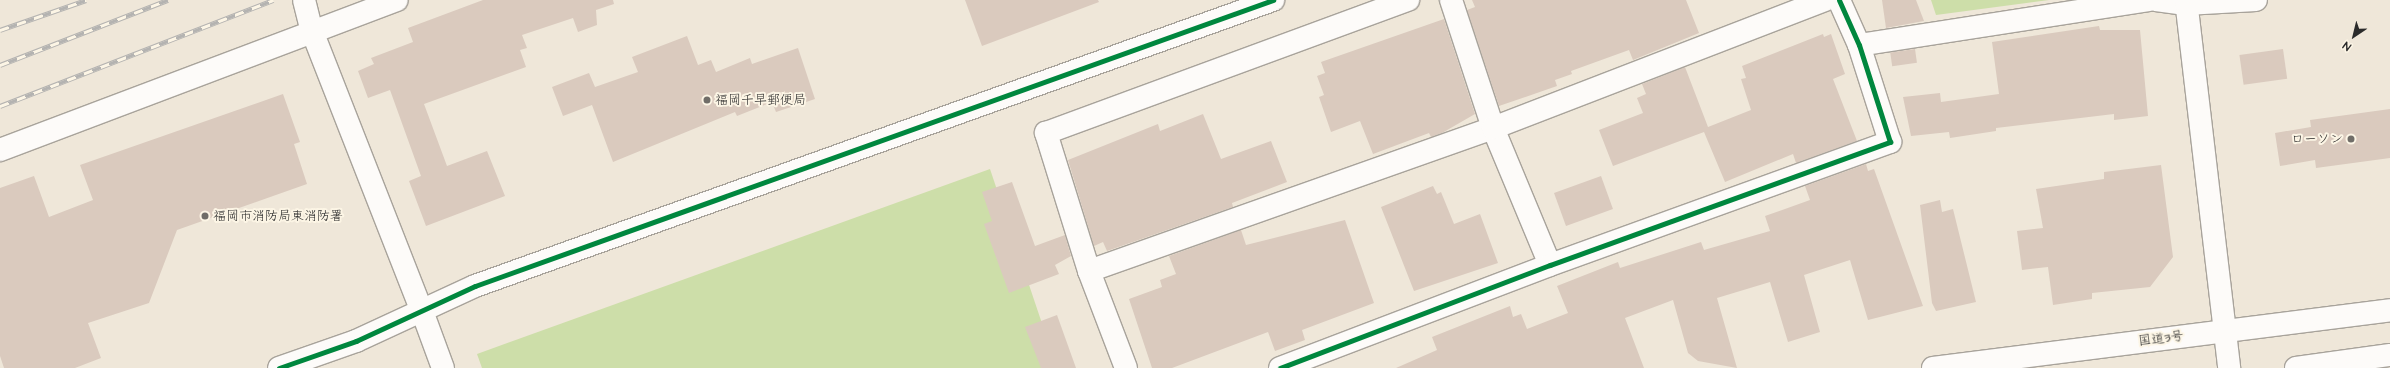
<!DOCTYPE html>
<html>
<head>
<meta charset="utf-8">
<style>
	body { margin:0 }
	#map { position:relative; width:2390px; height:368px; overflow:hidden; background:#efe7d9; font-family:"Architects Daughter","Klee One",sans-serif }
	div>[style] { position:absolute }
	.green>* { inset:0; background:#cddea9 }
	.building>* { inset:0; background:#dacabe; transform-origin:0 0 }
	.roads { filter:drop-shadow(1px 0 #a8a39b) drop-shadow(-1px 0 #a8a39b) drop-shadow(0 1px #a8a39b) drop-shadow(0 -1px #a8a39b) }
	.minor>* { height:22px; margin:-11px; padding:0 11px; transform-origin:11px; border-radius:11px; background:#fdfbf9 }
	.tertiary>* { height:22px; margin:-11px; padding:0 11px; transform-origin:11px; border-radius:11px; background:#fdfbf9 }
	.trunk>* { height:22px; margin:-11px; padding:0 11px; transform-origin:11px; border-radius:11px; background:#fdfbf9 }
	.rail>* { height:4.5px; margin-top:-2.25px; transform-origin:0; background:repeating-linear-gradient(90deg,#fcf5e5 0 9px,#b4b3b1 0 18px); box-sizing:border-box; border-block:1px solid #b4b3b1 }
	.cycleway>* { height:5px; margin:-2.5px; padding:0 2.5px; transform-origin:2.5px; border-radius:2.5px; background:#00873e }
	.dots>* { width:11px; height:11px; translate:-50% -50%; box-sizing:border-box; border:2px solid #fcf5e5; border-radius:50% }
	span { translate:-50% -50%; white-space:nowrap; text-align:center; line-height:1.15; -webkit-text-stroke:4px #fcf5e5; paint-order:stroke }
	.poi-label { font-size:13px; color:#2b2b2b }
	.left { translate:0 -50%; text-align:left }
	.right { translate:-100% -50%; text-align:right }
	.street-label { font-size:13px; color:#2b2b2b }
	.north { position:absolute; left:2334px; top:16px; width:40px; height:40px; -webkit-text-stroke:3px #fcf5e5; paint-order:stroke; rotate:215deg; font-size:11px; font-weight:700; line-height:16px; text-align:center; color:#2b2b2b }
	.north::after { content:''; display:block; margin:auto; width:14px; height:18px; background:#2b2b2b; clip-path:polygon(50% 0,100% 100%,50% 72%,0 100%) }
</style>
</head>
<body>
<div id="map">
	<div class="green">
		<div style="clip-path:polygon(1931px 0,2049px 0,1936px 15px)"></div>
		<div style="clip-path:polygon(990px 169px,1057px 368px,482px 368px,477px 354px)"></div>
	</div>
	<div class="building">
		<div style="clip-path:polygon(483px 0,613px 0,614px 4px,596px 10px,597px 25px,578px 32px,573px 18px,522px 35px,527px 48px,520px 50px,526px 67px,424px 104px,447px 166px,487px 151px,505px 196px,426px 226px,409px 181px,421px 176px,390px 90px,368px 98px,358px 71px,374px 64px,371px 58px,413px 42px,408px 28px)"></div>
		<div style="clip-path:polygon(965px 0,1098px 0,1099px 2px,982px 46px)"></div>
		<div style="clip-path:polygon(1472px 0,1686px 0,1699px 33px,1633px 60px,1629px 50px,1571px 71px,1572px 74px,1555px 80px,1557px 86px,1499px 106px,1467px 10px,1475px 7px)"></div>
		<div style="clip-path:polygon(1882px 0,1916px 0,1924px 21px,1886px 28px)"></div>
		<div style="clip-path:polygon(1444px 19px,1475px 114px,1442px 133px,1431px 137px,1429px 133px,1373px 154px,1360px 121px,1331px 132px,1319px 97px,1324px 95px,1317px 76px,1325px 73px,1321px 62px)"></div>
		<div style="clip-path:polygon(2099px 26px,2100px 30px,2140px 30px,2148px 116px,2114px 120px,2114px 114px,1996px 128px,1996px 131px,1950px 138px,1949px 132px,1911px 136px,1903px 97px,1940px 93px,1941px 102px,1999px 94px,1992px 42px)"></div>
		<div style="clip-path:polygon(1823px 34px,1824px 37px,1831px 34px,1845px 74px,1833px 79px,1857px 141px,1796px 163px,1793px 154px,1725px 182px,1704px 132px,1613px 166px,1599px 130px,1643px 113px,1637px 98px,1646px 94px,1642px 84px,1685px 67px,1708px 127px,1751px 110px,1741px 79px,1746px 78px,1742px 66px)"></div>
		<div style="clip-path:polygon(687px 36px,698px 65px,711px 60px,716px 72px,750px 58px,752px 64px,798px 48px,815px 99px,776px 112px,772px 102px,737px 116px,735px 112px,613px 162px,592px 105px,563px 116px,552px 87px,589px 73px,595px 87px,638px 72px,632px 57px)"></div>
		<div style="left:1915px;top:49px;width:14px;height:25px;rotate:82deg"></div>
		<div style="left:2283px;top:49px;width:30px;height:44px;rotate:82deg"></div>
		<div style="clip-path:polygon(283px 94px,300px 142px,294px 144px,307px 184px,177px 230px,149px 303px,88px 323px,101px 358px,75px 368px,4px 368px,0 356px,0 188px,34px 176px,49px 217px,93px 200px,80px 165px)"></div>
		<div style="clip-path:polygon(2390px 109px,2390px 158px,2316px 168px,2315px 160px,2280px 166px,2275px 133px,2311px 127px,2310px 120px)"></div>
		<div style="clip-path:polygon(1203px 114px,1221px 159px,1271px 141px,1287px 182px,1232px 203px,1233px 207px,1107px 251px,1103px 242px,1094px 246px,1068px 160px,1158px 124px,1160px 131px)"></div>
		<div style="clip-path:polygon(1866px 164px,1868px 171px,1874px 169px,1923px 306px,1868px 320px,1850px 260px,1804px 275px,1820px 332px,1788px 342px,1770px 282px,1717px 298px,1737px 368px,1698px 361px,1688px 353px,1673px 300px,1625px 318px,1644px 368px,1396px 368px,1437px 350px,1432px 337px,1510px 306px,1513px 317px,1521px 314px,1527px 329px,1568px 313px,1557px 286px,1618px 262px,1620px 268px,1701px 242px,1704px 250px,1770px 231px,1765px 216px,1810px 200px,1805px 186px)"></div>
		<div style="clip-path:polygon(2161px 165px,2173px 257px,2150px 287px,2092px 293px,2092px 299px,2053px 305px,2048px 267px,2022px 270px,2017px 231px,2043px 228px,2036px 189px,2104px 179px,2104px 172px)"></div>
		<div style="left:1601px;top:176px;width:35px;height:50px;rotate:70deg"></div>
		<div style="clip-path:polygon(1012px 182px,1035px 246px,1065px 235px,1071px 256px,1055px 265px,1059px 274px,1009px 293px,984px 224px,992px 221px,982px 192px)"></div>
		<div style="clip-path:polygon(1433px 186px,1437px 194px,1441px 192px,1454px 224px,1480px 214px,1498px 263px,1414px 291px,1381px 207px)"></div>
		<div style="clip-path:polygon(1940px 200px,1942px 212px,1953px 209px,1976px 302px,1936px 311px,1932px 303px,1920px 205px)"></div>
		<div style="clip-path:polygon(1345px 220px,1374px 303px,1302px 330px,1305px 340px,1275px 351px,1268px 332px,1172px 368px,1152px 368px,1129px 299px,1162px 287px,1160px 280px,1176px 274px,1169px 256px,1241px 230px,1246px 245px)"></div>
		<div style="clip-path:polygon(1057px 315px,1076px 368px,1041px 368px,1025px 327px)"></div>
	</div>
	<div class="roads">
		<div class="minor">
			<div style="left:304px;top:0;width:32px;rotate:76deg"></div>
			<div style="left:312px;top:31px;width:301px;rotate:68.6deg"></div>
			<div style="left:1451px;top:0;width:135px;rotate:71.8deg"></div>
			<div style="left:1493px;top:128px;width:148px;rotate:67.4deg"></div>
			<div style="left:2156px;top:0;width:30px;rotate:8deg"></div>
			<div style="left:1859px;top:45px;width:293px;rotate:-8.8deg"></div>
			<div style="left:0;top:150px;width:424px;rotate:-20.7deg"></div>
			<div style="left:1089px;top:271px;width:429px;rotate:-19.5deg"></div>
			<div style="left:1493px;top:128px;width:356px;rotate:-21.1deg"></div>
			<div style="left:1126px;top:368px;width:104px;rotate:-110.9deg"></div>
			<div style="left:1089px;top:271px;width:145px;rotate:-107.3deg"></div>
			<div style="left:1046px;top:133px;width:386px;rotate:-20.2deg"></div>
			<div style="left:1280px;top:368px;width:289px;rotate:-20.9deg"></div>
			<div style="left:1550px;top:265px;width:362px;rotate:-19.9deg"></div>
			<div style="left:1890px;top:142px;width:102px;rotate:-107.7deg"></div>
			<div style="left:1859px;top:45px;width:49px;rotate:-114deg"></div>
		</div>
		<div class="tertiary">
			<div style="left:2186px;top:0;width:371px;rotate:83.3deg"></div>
			<div style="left:2186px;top:4px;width:70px;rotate:-3.3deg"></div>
			<div style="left:422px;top:311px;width:61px;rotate:69.8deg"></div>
			<div style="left:279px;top:368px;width:82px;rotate:-19.3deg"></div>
			<div style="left:356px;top:341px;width:131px;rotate:-24.8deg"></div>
			<div style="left:475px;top:286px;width:848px;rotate:-19.72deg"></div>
		</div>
		<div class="trunk">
			<div style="left:1933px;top:368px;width:461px;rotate:-7.2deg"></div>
			<div style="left:2296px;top:368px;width:95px;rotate:-7.9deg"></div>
		</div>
	</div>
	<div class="rail">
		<div style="left:0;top:30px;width:91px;rotate:-19.2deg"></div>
		<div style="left:0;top:65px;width:180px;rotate:-21.2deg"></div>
		<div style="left:0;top:106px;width:293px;rotate:-21.2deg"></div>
	</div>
	<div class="cycleway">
		<div style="left:279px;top:368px;width:82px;rotate:-19.3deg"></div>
		<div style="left:356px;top:341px;width:131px;rotate:-24.8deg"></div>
		<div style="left:475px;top:286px;width:848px;rotate:-19.72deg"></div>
		<div style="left:1280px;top:368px;width:289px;rotate:-20.9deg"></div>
		<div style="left:1550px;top:265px;width:362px;rotate:-19.9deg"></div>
		<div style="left:1890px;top:142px;width:102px;rotate:-107.7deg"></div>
		<div style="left:1859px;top:45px;width:49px;rotate:-114deg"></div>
	</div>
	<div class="dots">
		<div style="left:707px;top:100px;background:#706d68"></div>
		<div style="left:2351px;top:139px;background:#706d68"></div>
		<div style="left:205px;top:216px;background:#706d68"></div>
	</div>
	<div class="poi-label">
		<span class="left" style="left:715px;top:100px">福岡千早郵便局</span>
		<span class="right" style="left:2343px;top:139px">ローソン</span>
		<span class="left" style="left:213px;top:216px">福岡市消防局東消防署</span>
	</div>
	<div class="street-label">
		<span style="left:2161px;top:339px;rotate:-7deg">国道3号</span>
	</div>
	<div class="north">N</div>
</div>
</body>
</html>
